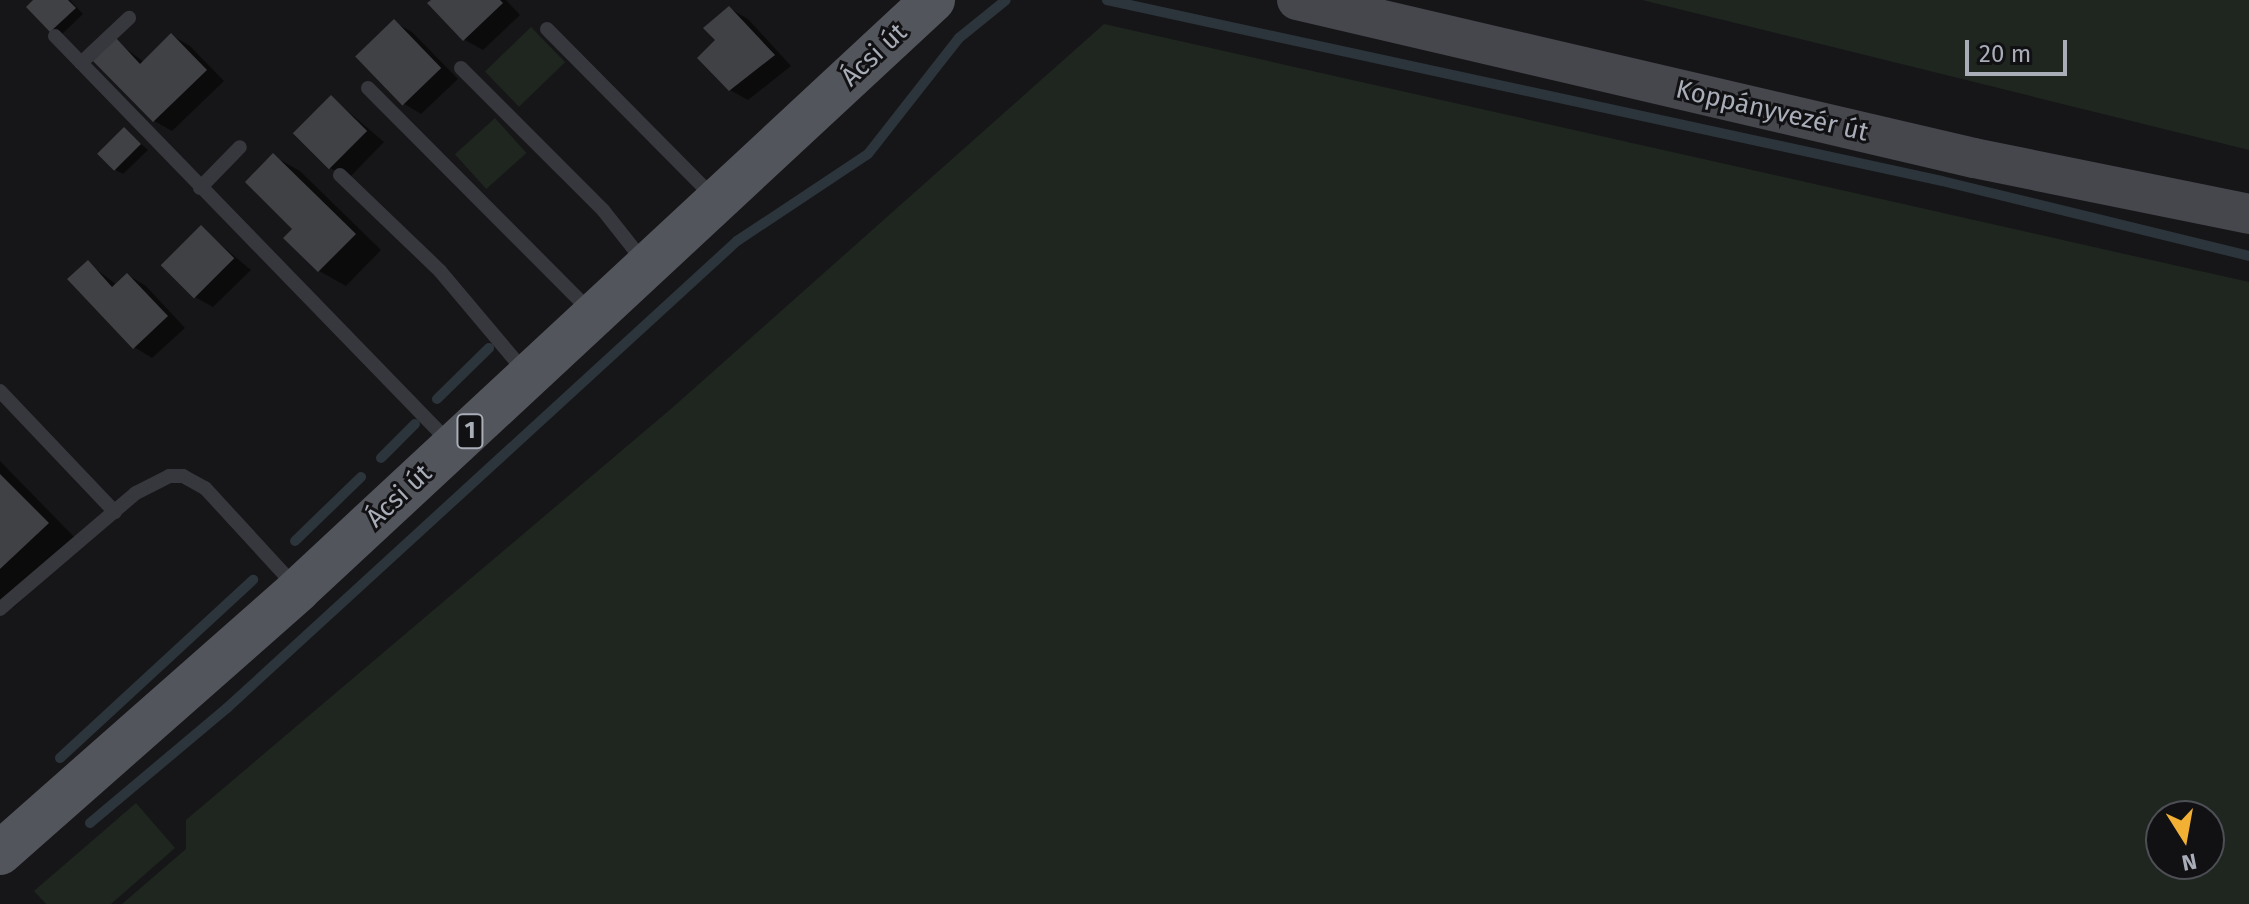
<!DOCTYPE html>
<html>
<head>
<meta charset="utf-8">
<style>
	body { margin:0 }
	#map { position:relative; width:2249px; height:904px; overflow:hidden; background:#161618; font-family:"Fira Sans",sans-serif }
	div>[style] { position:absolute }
	.green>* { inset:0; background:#1e261f; transform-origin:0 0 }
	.shadow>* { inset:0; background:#0007 }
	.stream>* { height:10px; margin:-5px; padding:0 5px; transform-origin:5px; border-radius:5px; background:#2c353c }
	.building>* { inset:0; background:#404145; transform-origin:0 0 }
	.lane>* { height:14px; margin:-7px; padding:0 7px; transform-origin:7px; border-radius:7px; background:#37383d }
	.secondary>* { height:40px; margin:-20px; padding:0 20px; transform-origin:20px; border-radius:20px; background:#45474d }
	.primary>* { height:44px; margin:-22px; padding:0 22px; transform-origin:22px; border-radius:22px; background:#53555c }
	span { translate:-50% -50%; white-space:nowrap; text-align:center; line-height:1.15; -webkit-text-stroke:6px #111113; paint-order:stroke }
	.shield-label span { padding:2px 6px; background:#111113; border:2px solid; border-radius:6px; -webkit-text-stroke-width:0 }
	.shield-label { font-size:24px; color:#a8adb8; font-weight:700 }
	.street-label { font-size:26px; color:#a8adb8 }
	.north { position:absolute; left:2145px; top:800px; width:80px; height:80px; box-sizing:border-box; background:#111113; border:2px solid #4d4f55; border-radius:50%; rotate:169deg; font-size:22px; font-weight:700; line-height:32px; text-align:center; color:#a8adb8 }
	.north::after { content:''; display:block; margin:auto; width:28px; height:36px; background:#f2b134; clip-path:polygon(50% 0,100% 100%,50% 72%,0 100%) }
	.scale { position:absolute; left:1965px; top:40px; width:102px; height:36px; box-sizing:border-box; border:4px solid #a8adb8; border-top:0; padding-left:10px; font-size:24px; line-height:28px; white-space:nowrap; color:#a8adb8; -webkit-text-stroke:6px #111113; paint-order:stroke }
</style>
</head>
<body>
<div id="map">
	<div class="green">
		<div style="clip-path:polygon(1642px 0,2249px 0,2249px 150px)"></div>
		<div style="clip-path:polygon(evenodd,1104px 24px,2249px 282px,2249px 904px,122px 904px,186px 849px,186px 820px,672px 408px,1104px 24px,2161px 816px,2209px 816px,2209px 864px,2161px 864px,2161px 816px)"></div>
		<div style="left:531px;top:27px;width:49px;height:64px;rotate:46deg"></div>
		<div style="left:495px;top:118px;width:47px;height:54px;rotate:48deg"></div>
		<div style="clip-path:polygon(136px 803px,175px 848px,111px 904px,46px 904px,34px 891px)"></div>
	</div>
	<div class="shadow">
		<div style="clip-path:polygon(36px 0,70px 0,83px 14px,60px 36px,51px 31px)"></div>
		<div style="clip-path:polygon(434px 0,506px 0,520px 15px,483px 50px,465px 40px,430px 3px)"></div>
		<div style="clip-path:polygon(729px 8px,748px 19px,791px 66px,748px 100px,730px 90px,718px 40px)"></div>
		<div style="clip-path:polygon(394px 22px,412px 32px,458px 79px,421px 114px,403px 103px)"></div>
		<div style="clip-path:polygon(171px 35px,190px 46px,224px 81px,172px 131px,154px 121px,116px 41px,144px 62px)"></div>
		<div style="clip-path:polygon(331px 97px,384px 142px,349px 178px,330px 168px)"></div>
		<div style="clip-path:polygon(124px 129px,148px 150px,123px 174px,114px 169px)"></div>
		<div style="clip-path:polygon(273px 156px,300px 171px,381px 250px,346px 286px,319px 271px,295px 229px)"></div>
		<div style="clip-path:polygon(201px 228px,251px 270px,213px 307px,195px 297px)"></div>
		<div style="clip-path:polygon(88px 263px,117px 285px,128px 275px,146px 286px,185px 328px,152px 358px,134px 347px)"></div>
		<div style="clip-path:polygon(0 461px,81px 544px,13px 608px,0 600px)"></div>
	</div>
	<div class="stream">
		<div style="left:1107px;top:0;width:854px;rotate:12.23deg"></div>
		<div style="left:1942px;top:181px;width:316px;rotate:13.7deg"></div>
		<div style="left:437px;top:399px;width:73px;rotate:-44.4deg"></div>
		<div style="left:381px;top:458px;width:48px;rotate:-45deg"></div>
		<div style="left:295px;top:541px;width:92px;rotate:-44.1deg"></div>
		<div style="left:60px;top:758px;width:263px;rotate:-42.7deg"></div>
		<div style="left:90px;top:823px;width:179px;rotate:-40deg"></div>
		<div style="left:227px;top:708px;width:692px;rotate:-42.48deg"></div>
		<div style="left:737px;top:241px;width:157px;rotate:-33.6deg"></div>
		<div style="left:868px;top:154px;width:147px;rotate:-51.9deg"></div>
		<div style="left:959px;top:38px;width:60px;rotate:-39deg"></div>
	</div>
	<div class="building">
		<div style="clip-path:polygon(33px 0,68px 0,76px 8px,50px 32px,26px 7px)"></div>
		<div style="clip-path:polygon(431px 0,500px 0,503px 3px,463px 41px,427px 3px)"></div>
		<div style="clip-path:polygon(729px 6px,775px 55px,729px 91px,697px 58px,715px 40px,703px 28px)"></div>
		<div style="left:394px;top:19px;width:68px;height:54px;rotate:46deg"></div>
		<div style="clip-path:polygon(171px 33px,207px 70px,153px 122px,93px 61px,116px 38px,140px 64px)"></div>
		<div style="left:331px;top:95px;width:51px;height:54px;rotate:45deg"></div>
		<div style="left:124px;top:127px;width:24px;height:38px;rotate:45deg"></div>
		<div style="clip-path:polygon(273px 153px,356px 234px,318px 272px,283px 238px,292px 229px,245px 182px)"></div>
		<div style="left:201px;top:225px;width:47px;height:57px;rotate:45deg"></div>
		<div style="clip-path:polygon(88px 260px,112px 287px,127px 273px,168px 316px,133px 349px,67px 279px)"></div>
		<div style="clip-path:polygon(0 474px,49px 523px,0 569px)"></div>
	</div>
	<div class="lane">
		<div style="left:547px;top:29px;width:238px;rotate:45.3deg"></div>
		<div style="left:55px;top:36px;width:567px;rotate:45.86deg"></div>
		<div style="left:81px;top:63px;width:66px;rotate:-43.2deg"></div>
		<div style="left:461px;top:68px;width:201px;rotate:45deg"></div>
		<div style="left:603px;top:210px;width:66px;rotate:51.7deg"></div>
		<div style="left:368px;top:88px;width:316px;rotate:45.1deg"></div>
		<div style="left:340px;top:175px;width:139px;rotate:43.8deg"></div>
		<div style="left:440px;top:271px;width:133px;rotate:49.9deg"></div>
		<div style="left:200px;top:188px;width:57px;rotate:-45.7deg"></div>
		<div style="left:0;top:391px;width:167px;rotate:46.5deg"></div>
		<div style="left:0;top:609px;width:179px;rotate:-40.5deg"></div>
		<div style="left:136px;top:493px;width:37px;rotate:-27deg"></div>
		<div style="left:169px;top:476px;width:14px"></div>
		<div style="left:183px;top:476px;width:25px;rotate:29deg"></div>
		<div style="left:205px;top:488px;width:133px;rotate:47.4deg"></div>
	</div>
	<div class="secondary">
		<div style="left:1297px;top:0;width:695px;rotate:13.14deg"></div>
		<div style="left:1974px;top:158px;width:281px;rotate:11.5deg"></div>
	</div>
	<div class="primary">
		<div style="left:0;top:853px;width:397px;rotate:-41.4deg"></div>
		<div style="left:298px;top:590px;width:867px;rotate:-42.9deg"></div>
	</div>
	<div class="shield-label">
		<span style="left:470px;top:431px">1</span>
	</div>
	<div class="street-label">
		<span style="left:874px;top:55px;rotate:-43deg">Ácsi út</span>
		<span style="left:1772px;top:111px;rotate:13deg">Koppányvezér út</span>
		<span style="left:399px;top:496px;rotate:-43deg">Ácsi út</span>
	</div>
	<div class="north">N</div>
	<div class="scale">20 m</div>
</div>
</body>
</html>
